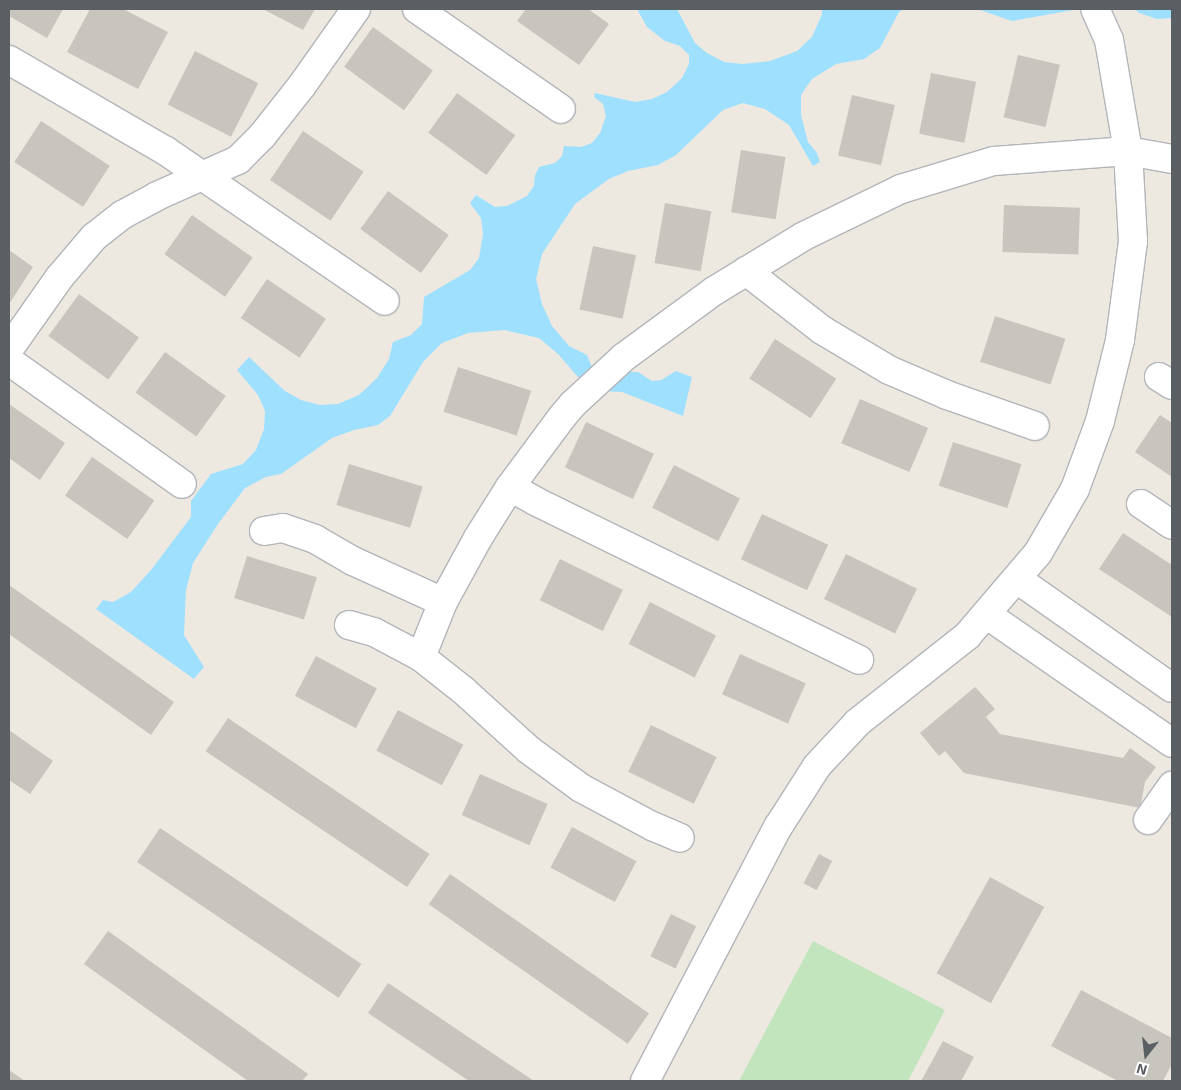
<!DOCTYPE html>
<html>
<head>
<meta charset="utf-8">
<style>
	body { margin:0 }
	#map { position:relative; width:1181px; height:1090px; overflow:hidden; background:#ede9e1; font-family:"Exo 2",sans-serif }
	div>[style] { position:absolute }
	.green>* { inset:0; background:#c2e5bd }
	.water>* { inset:0; background:#a0e0ff }
	.building>* { inset:0; background:#c8c4be; transform-origin:0 0 }
	.roads { filter:drop-shadow(1px 0 #b2b5b9) drop-shadow(-1px 0 #b2b5b9) drop-shadow(0 1px #b2b5b9) drop-shadow(0 -1px #b2b5b9) }
	.minor>* { height:28px; margin:-14px; padding:0 14px; transform-origin:14px; border-radius:14px; background:#fff }
	span { translate:-50% -50%; white-space:nowrap; text-align:center; line-height:1.15; -webkit-text-stroke:4.5px #fff; paint-order:stroke }
	.frame { position:absolute; inset:0; border:10px solid #5a5f63; pointer-events:none }
	.north { position:absolute; left:1121px; top:1030px; width:50px; height:50px; -webkit-text-stroke:4px #fff; paint-order:stroke; rotate:196deg; font-size:14px; font-weight:700; line-height:20px; text-align:center; color:#5a5f63 }
	.north::after { content:''; display:block; margin:auto; width:18px; height:22px; background:#5a5f63; clip-path:polygon(50% 0,100% 100%,50% 72%,0 100%) }
</style>
</head>
<body>
<div id="map">
	<div class="green">
		<div style="clip-path:polygon(813px 941px,945px 1010px,908px 1081px,739px 1081px)"></div>
	</div>
	<div class="water">
		<div style="clip-path:polygon(637px 9px,677px 9px,695px 43px,707px 53px,724px 62px,743px 64px,770px 61px,797px 51px,812px 37px,822px 14px,822px 9px,904px 9px,899px 12px,880px 48px,864px 59px,836px 64px,812px 79px,801px 95px,801px 115px,808px 142px,817px 153px,820px 162px,813px 166px,789px 125px,765px 109px,743px 103px,723px 110px,676px 155px,658px 165px,628px 171px,609px 179px,575px 204px,542px 254px,536px 279px,542px 304px,552px 326px,569px 346px,587px 355px,591px 365px,617px 380px,627px 372px,638px 372px,652px 381px,661px 380px,676px 371px,692px 377px,683px 416px,622px 392px,602px 391px,578px 377px,558px 354px,539px 338px,504px 330px,468px 333px,442px 343px,423px 362px,390px 416px,378px 425px,354px 430px,332px 438px,281px 474px,266px 477px,245px 488px,218px 524px,193px 563px,186px 590px,184px 635px,204px 667px,194px 679px,96px 609px,103px 600px,113px 602px,131px 592px,151px 570px,191px 517px,191px 501px,211px 474px,243px 464px,256px 450px,264px 429px,265px 411px,258px 395px,237px 370px,249px 357px,285px 391px,301px 400px,320px 405px,338px 404px,359px 395px,377px 378px,389px 359px,393px 342px,411px 335px,422px 324px,424px 297px,470px 270px,479px 258px,483px 234px,481px 218px,470px 203px,476px 195px,495px 207px,507px 206px,527px 196px,534px 186px,535px 175px,539px 167px,555px 163px,562px 156px,564px 146px,581px 147px,592px 143px,600px 133px,606px 116px,603px 104px,594px 97px,595px 93px,635px 102px,652px 99px,667px 92px,682px 78px,689px 64px,689px 55px,680px 46px,665px 41px,647px 27px)"></div>
		<div style="clip-path:polygon(977px 9px,1079px 9px,1012px 21px)"></div>
		<div style="clip-path:polygon(1135px 9px,1172px 9px,1172px 18px,1157px 19px,1139px 13px)"></div>
	</div>
	<div class="building">
		<div style="clip-path:polygon(9px 9px,63px 9px,47px 38px,9px 16px)"></div>
		<div style="clip-path:polygon(90px 9px,123px 9px,168px 32px,138px 89px,67px 52px)"></div>
		<div style="clip-path:polygon(263px 9px,315px 9px,303px 30px)"></div>
		<div style="clip-path:polygon(526px 9px,588px 9px,609px 24px,579px 65px,517px 21px)"></div>
		<div style="left:373px;top:27px;width:74px;height:49px;rotate:36deg"></div>
		<div style="left:195px;top:51px;width:71px;height:60px;rotate:27deg"></div>
		<div style="left:1018px;top:55px;width:43px;height:64px;rotate:13deg"></div>
		<div style="left:931px;top:73px;width:46px;height:62px;rotate:11deg"></div>
		<div style="left:457px;top:93px;width:72px;height:49px;rotate:36deg"></div>
		<div style="left:852px;top:95px;width:44px;height:62px;rotate:13deg"></div>
		<div style="left:41px;top:121px;width:82px;height:49px;rotate:33deg"></div>
		<div style="left:303px;top:131px;width:73px;height:59px;rotate:34deg"></div>
		<div style="left:741px;top:150px;width:45px;height:63px;rotate:9deg"></div>
		<div style="left:388px;top:191px;width:75px;height:47px;rotate:36deg"></div>
		<div style="left:665px;top:203px;width:47px;height:61px;rotate:10deg"></div>
		<div style="left:1004px;top:205px;width:76px;height:47px;rotate:2deg"></div>
		<div style="left:192px;top:215px;width:74px;height:48px;rotate:35deg"></div>
		<div style="left:593px;top:246px;width:44px;height:65px;rotate:12deg"></div>
		<div style="clip-path:polygon(9px 250px,33px 267px,9px 304px)"></div>
		<div style="left:267px;top:279px;width:71px;height:47px;rotate:34deg"></div>
		<div style="left:79px;top:294px;width:74px;height:52px;rotate:36deg"></div>
		<div style="left:995px;top:316px;width:74px;height:48px;rotate:18deg"></div>
		<div style="left:775px;top:339px;width:73px;height:47px;rotate:33deg"></div>
		<div style="left:165px;top:352px;width:75px;height:50px;rotate:36deg"></div>
		<div style="left:458px;top:367px;width:77px;height:47px;rotate:18deg"></div>
		<div style="left:860px;top:399px;width:74px;height:48px;rotate:23deg"></div>
		<div style="clip-path:polygon(9px 404px,65px 443px,40px 480px,9px 458px)"></div>
		<div style="clip-path:polygon(1160px 415px,1172px 423px,1172px 477px,1135px 452px)"></div>
		<div style="left:586px;top:422px;width:75px;height:50px;rotate:25deg"></div>
		<div style="left:953px;top:442px;width:72px;height:46px;rotate:18deg"></div>
		<div style="left:92px;top:457px;width:76px;height:47px;rotate:35deg"></div>
		<div style="left:349px;top:464px;width:77px;height:43px;rotate:17deg"></div>
		<div style="left:674px;top:465px;width:74px;height:48px;rotate:27deg"></div>
		<div style="left:762px;top:514px;width:73px;height:50px;rotate:25deg"></div>
		<div style="clip-path:polygon(1123px 533px,1172px 565px,1172px 617px,1099px 569px)"></div>
		<div style="left:846px;top:554px;width:79px;height:50px;rotate:26deg"></div>
		<div style="left:247px;top:556px;width:73px;height:44px;rotate:17deg"></div>
		<div style="left:560px;top:559px;width:70px;height:46px;rotate:26deg"></div>
		<div style="clip-path:polygon(9px 585px,174px 702px,151px 735px,9px 634px)"></div>
		<div style="left:650px;top:602px;width:74px;height:47px;rotate:27deg"></div>
		<div style="left:740px;top:654px;width:72px;height:44px;rotate:24deg"></div>
		<div style="left:316px;top:656px;width:69px;height:45px;rotate:28deg"></div>
		<div style="clip-path:polygon(975px 687px,995px 709px,986px 717px,1000px 734px,1123px 758px,1130px 748px,1156px 767px,1145px 782px,1140px 808px,964px 773px,945px 751px,939px 756px,920px 733px)"></div>
		<div style="left:398px;top:710px;width:74px;height:46px;rotate:28deg"></div>
		<div style="left:228px;top:718px;width:243px;height:40px;rotate:34deg"></div>
		<div style="left:651px;top:725px;width:73px;height:52px;rotate:26deg"></div>
		<div style="clip-path:polygon(9px 730px,53px 761px,30px 794px,9px 780px)"></div>
		<div style="left:480px;top:774px;width:74px;height:45px;rotate:24deg"></div>
		<div style="left:572px;top:827px;width:73px;height:46px;rotate:28deg"></div>
		<div style="left:160px;top:828px;width:243px;height:41px;rotate:34deg"></div>
		<div style="left:819px;top:854px;width:15px;height:33px;rotate:28deg"></div>
		<div style="left:450px;top:874px;width:243px;height:37px;rotate:35deg"></div>
		<div style="left:990px;top:877px;width:62px;height:110px;rotate:29deg"></div>
		<div style="left:671px;top:914px;width:28px;height:47px;rotate:26deg"></div>
		<div style="clip-path:polygon(108px 931px,308px 1074px,302px 1081px,248px 1081px,84px 964px)"></div>
		<div style="clip-path:polygon(388px 983px,534px 1081px,469px 1081px,368px 1013px)"></div>
		<div style="clip-path:polygon(1081px 990px,1172px 1038px,1172px 1064px,1163px 1081px,1118px 1081px,1051px 1046px)"></div>
		<div style="clip-path:polygon(943px 1041px,974px 1057px,961px 1081px,921px 1081px)"></div>
		<div style="clip-path:polygon(9px 1070px,25px 1081px,9px 1081px)"></div>
	</div>
	<div class="roads">
		<div class="minor">
			<div style="left:417px;top:9px;width:175px;rotate:34.8deg"></div>
			<div style="left:9px;top:60px;width:181px;rotate:30.1deg"></div>
			<div style="left:166px;top:151px;width:265px;rotate:34.4deg"></div>
			<div style="left:746px;top:271px;width:96px;rotate:37.8deg"></div>
			<div style="left:822px;top:330px;width:78px;rotate:30.8deg"></div>
			<div style="left:889px;top:370px;width:63px;rotate:23.3deg"></div>
			<div style="left:947px;top:395px;width:93px;rotate:19.4deg"></div>
			<div style="left:9px;top:349px;width:87px;rotate:-54.8deg"></div>
			<div style="left:59px;top:278px;width:54px;rotate:-49.5deg"></div>
			<div style="left:94px;top:237px;width:36px;rotate:-38deg"></div>
			<div style="left:122px;top:215px;width:40px;rotate:-28deg"></div>
			<div style="left:157px;top:196px;width:89px;rotate:-24deg"></div>
			<div style="left:238px;top:160px;width:34px;rotate:-45deg"></div>
			<div style="left:262px;top:136px;width:66px;rotate:-51.7deg"></div>
			<div style="left:303px;top:84px;width:92px;rotate:-54.8deg"></div>
			<div style="left:9px;top:361px;width:212px;rotate:35.4deg"></div>
			<div style="left:1159px;top:377px;width:15px;rotate:32deg"></div>
			<div style="left:510px;top:487px;width:29px;rotate:29deg"></div>
			<div style="left:535px;top:501px;width:361px;rotate:26.1deg"></div>
			<div style="left:1141px;top:504px;width:37px;rotate:34deg"></div>
			<div style="left:264px;top:531px;width:19px;rotate:-9deg"></div>
			<div style="left:283px;top:528px;width:34px;rotate:19deg"></div>
			<div style="left:315px;top:539px;width:44px;rotate:30.1deg"></div>
			<div style="left:353px;top:561px;width:99px;rotate:24.5deg"></div>
			<div style="left:1017px;top:579px;width:189px;rotate:35.1deg"></div>
			<div style="left:986px;top:614px;width:226px;rotate:34.7deg"></div>
			<div style="left:349px;top:625px;width:26px;rotate:16deg"></div>
			<div style="left:374px;top:632px;width:53px;rotate:28deg"></div>
			<div style="left:421px;top:657px;width:55px;rotate:38.3deg"></div>
			<div style="left:464px;top:691px;width:88px;rotate:42.2deg"></div>
			<div style="left:529px;top:750px;width:64px;rotate:36.2deg"></div>
			<div style="left:581px;top:788px;width:81px;rotate:28.2deg"></div>
			<div style="left:652px;top:826px;width:30px;rotate:23deg"></div>
			<div style="left:421px;top:657px;width:59px;rotate:-68.2deg"></div>
			<div style="left:443px;top:602px;width:73px;rotate:-61.3deg"></div>
			<div style="left:478px;top:538px;width:60px;rotate:-57.9deg"></div>
			<div style="left:510px;top:487px;width:87px;rotate:-53.4deg"></div>
			<div style="left:562px;top:417px;width:17px;rotate:-50deg"></div>
			<div style="left:573px;top:404px;width:69px;rotate:-42.7deg"></div>
			<div style="left:624px;top:357px;width:112px;rotate:-36.3deg"></div>
			<div style="left:714px;top:291px;width:105px;rotate:-31.4deg"></div>
			<div style="left:804px;top:236px;width:108px;rotate:-25.9deg"></div>
			<div style="left:901px;top:189px;width:97px;rotate:-16.8deg"></div>
			<div style="left:994px;top:161px;width:134px;rotate:-4.3deg"></div>
			<div style="left:1128px;top:151px;width:45px;rotate:10.3deg"></div>
			<div style="left:1148px;top:820px;width:42px;rotate:-54.8deg"></div>
			<div style="left:645px;top:1081px;width:287px;rotate:-62.4deg"></div>
			<div style="left:778px;top:827px;width:72px;rotate:-57.4deg"></div>
			<div style="left:817px;top:766px;width:60px;rotate:-47deg"></div>
			<div style="left:858px;top:722px;width:139px;rotate:-38.3deg"></div>
			<div style="left:967px;top:636px;width:109px;rotate:-49.5deg"></div>
			<div style="left:1038px;top:553px;width:74px;rotate:-60deg"></div>
			<div style="left:1075px;top:489px;width:72px;rotate:-69.8deg"></div>
			<div style="left:1100px;top:421px;width:83px;rotate:-76.1deg"></div>
			<div style="left:1120px;top:340px;width:100px;rotate:-82.5deg"></div>
			<div style="left:1133px;top:241px;width:90px;rotate:-93.2deg"></div>
			<div style="left:1128px;top:151px;width:113px;rotate:-99.7deg"></div>
			<div style="left:1109px;top:40px;width:34px;rotate:-114deg"></div>
		</div>
	</div>
	<div class="frame"></div>
	<div class="north">N</div>
</div>
</body>
</html>
